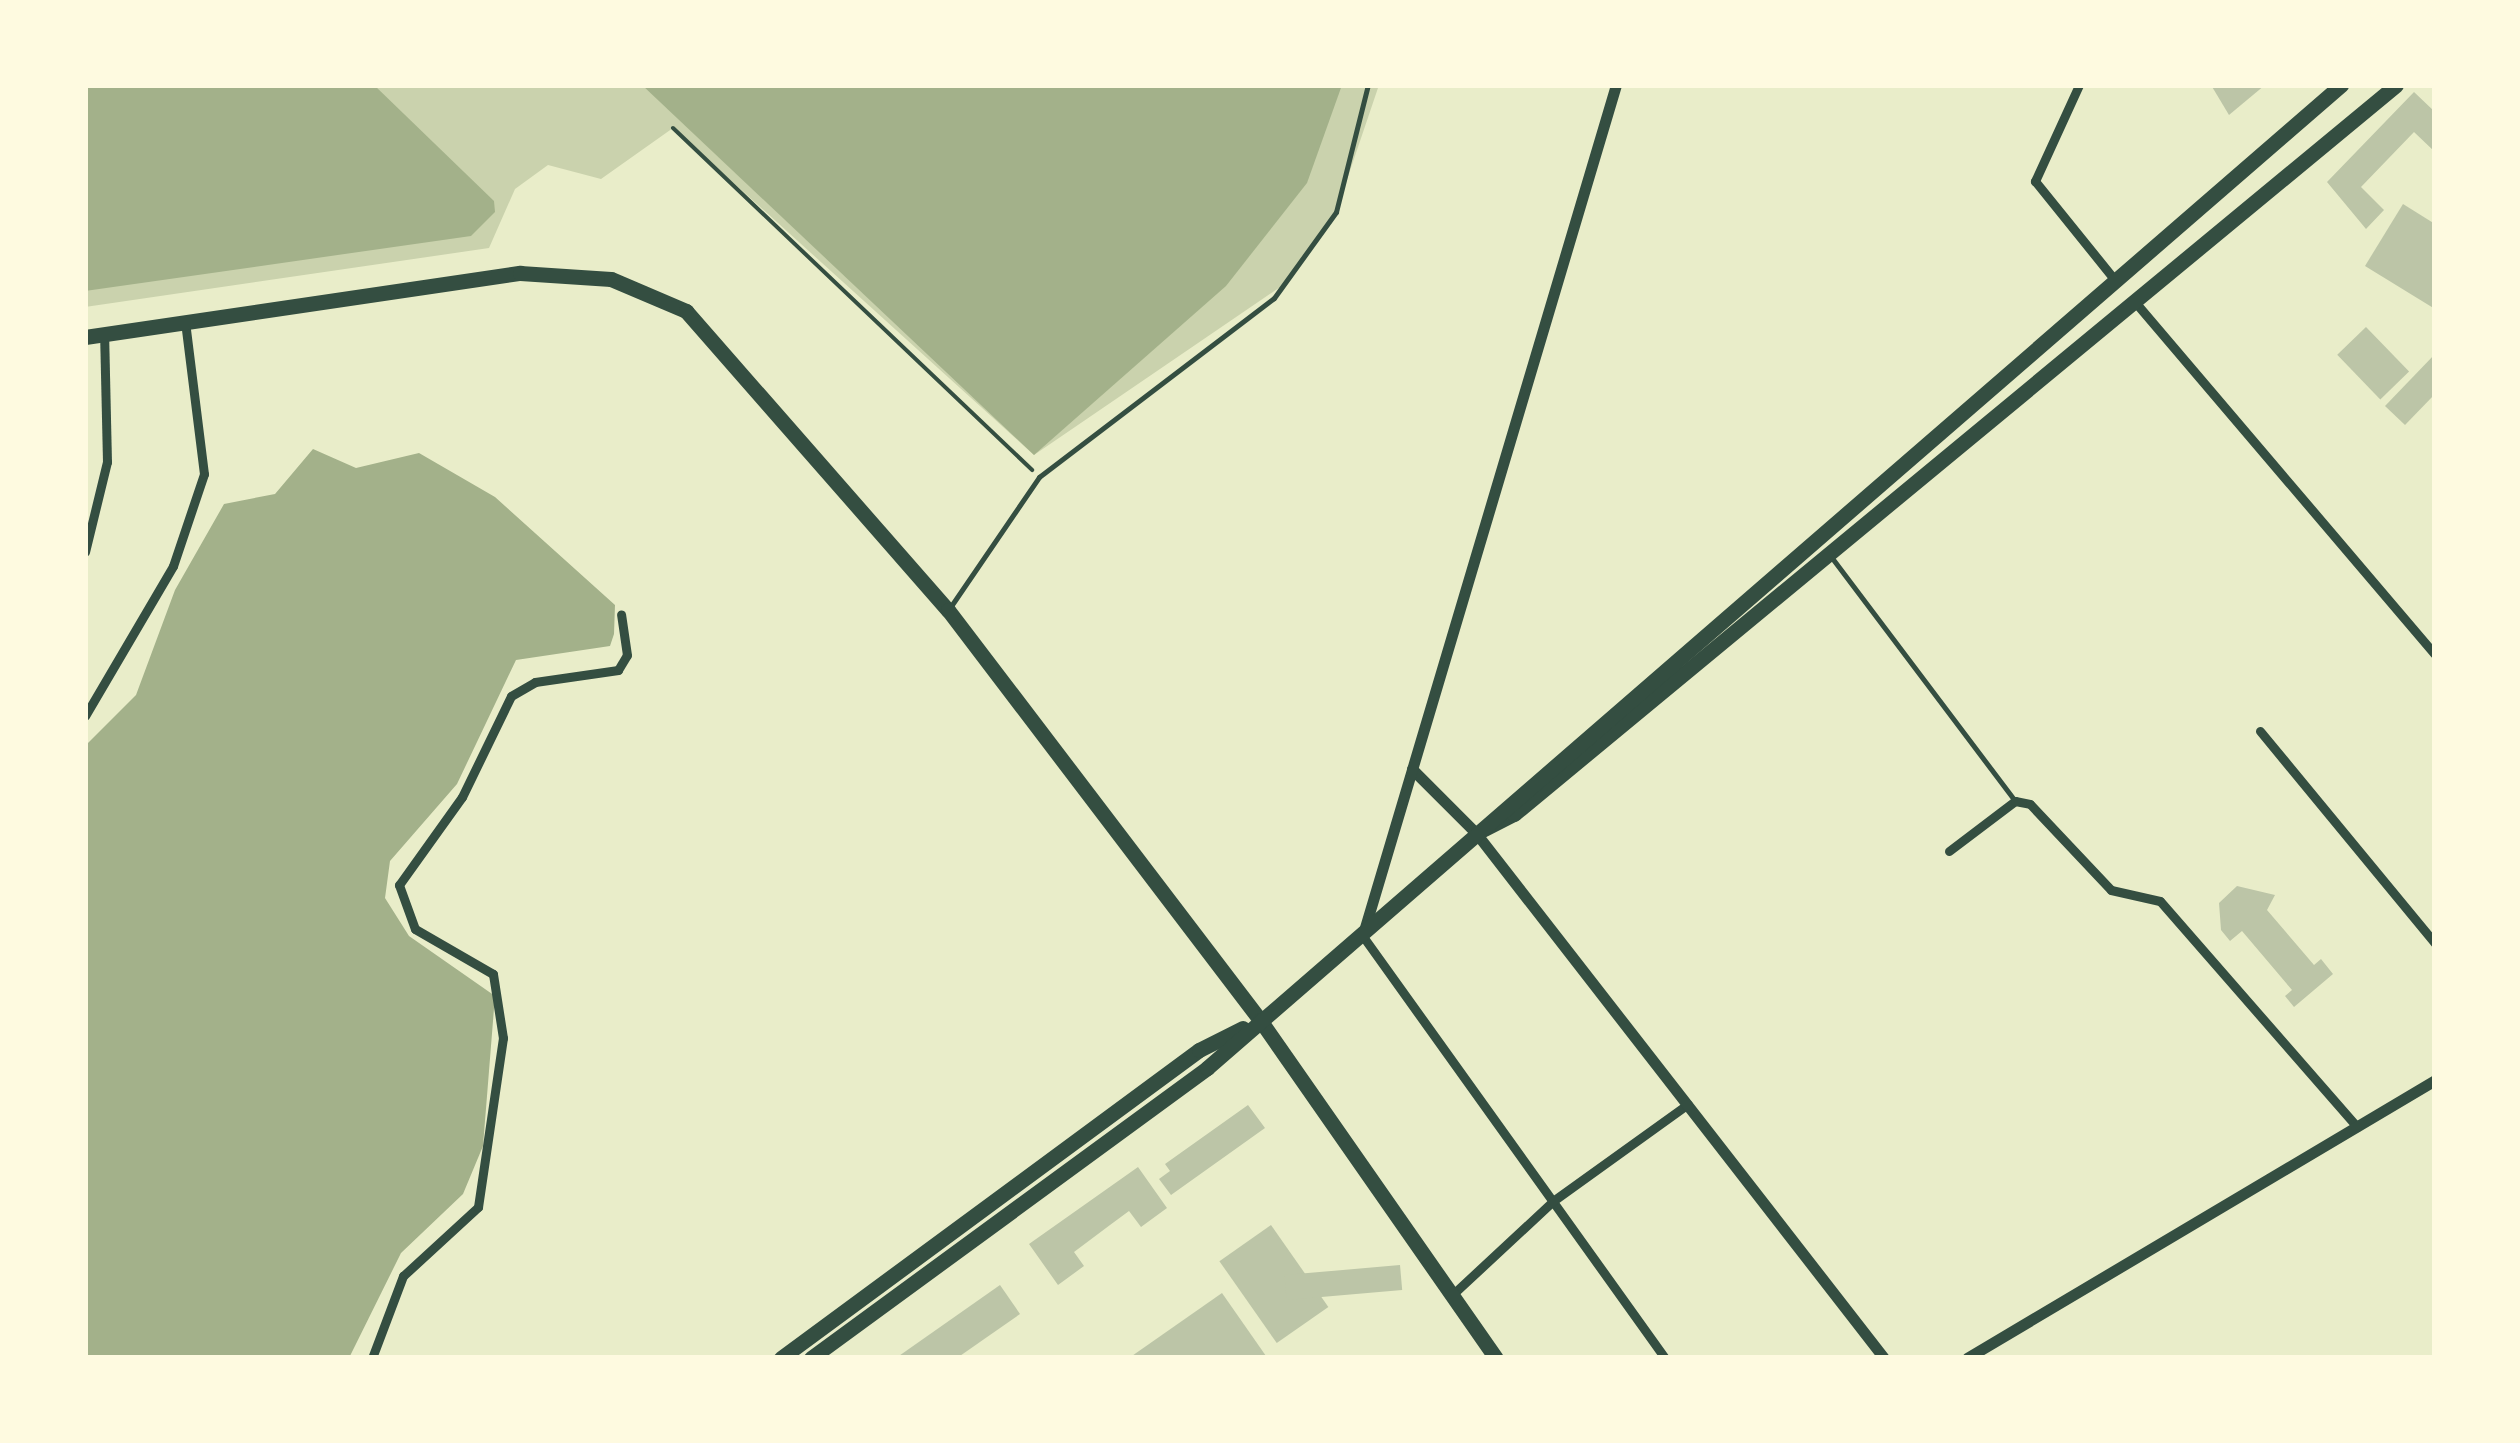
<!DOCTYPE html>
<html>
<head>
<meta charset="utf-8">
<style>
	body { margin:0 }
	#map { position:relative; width:2520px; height:1443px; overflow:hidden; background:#e9edc9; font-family:Signika,sans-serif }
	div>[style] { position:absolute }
	.green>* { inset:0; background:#cad2ad }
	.water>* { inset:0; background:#a3b18a }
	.building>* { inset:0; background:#bcc5a7; transform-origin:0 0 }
	.path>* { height:4px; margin:-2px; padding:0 2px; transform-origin:2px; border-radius:2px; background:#344e41 }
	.service>* { height:5px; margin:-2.5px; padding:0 2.5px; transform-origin:2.5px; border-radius:2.5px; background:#344e41 }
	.minor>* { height:9px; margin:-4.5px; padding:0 4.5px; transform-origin:4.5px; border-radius:4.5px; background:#344e41 }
	.tertiary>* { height:11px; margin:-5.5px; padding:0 5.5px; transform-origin:5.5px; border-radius:5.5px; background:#344e41 }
	.primary>* { height:15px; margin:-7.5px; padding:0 7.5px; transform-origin:7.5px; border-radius:7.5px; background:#344e41 }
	span { translate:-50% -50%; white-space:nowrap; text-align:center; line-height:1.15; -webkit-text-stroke:8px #fefae0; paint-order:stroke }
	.frame { position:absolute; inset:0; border:88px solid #fefae0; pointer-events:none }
</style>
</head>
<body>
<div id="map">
	<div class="green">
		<div style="clip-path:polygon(85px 85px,1379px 85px,1336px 212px,1283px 285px,1034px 455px,673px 128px,601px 179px,548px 165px,515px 189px,489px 248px,85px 307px)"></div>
	</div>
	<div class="water">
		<div style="clip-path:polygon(85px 85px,374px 85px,494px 201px,495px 212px,471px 236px,85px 291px)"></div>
		<div style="clip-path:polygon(642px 85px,1342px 85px,1307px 183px,1226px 286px,1034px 455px)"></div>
		<div style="clip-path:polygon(313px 449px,356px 468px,419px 453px,495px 497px,615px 605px,614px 634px,610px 646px,516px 660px,457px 784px,390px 861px,385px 898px,409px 936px,495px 996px,483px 1146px,463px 1194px,401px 1253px,349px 1358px,85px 1358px,85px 746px,136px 695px,175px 590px,224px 504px,275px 494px)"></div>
	</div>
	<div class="building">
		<div style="clip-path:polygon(2211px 85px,2265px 85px,2229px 115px)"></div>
		<div style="clip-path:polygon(2414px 92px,2435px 112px,2435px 152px,2414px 132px,2361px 187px,2384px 210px,2366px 229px,2327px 182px)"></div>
		<div style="clip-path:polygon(2403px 204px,2435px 224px,2435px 309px,2365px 266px)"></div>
		<div style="left:2366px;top:327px;width:62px;height:40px;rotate:46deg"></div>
		<div style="clip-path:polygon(2435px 354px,2435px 394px,2405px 425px,2385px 406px)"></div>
		<div style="clip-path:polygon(2237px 886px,2275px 895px,2267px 910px,2314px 965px,2321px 959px,2333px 974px,2294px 1007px,2285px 996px,2292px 990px,2242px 931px,2230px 941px,2221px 930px,2219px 903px)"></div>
		<div style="clip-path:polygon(1248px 1105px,1265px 1128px,1171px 1195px,1159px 1179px,1170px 1171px,1165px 1164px)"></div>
		<div style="clip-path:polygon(1138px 1167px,1167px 1208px,1141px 1227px,1129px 1211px,1110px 1225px,1074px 1252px,1084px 1266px,1058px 1285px,1029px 1244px)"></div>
		<div style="left:1271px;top:1225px;width:100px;height:63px;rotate:55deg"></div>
		<div style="left:1400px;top:1265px;width:25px;height:116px;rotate:85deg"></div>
		<div style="clip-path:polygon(1000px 1285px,1020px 1314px,957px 1358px,896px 1358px)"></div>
		<div style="clip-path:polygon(1222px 1293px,1266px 1356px,1129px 1358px)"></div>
	</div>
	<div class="path">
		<div style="left:673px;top:128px;width:496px;rotate:43.6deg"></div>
	</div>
	<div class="service">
		<div style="left:1832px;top:558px;width:304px;rotate:53deg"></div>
		<div style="left:949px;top:609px;width:160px;rotate:-55.7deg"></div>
		<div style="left:1039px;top:477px;width:295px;rotate:-37.3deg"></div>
		<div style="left:1274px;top:298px;width:106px;rotate:-54.2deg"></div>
		<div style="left:1336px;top:212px;width:131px;rotate:-75.9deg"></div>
	</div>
	<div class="minor">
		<div style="left:2079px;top:85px;width:106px;rotate:114.6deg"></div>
		<div style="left:2035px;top:181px;width:126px;rotate:51.1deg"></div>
		<div style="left:2135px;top:302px;width:462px;rotate:49.6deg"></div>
		<div style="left:85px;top:552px;width:93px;rotate:-76.3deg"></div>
		<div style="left:107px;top:462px;width:128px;rotate:-91.3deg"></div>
		<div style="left:85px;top:716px;width:174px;rotate:-59.6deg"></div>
		<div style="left:173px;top:566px;width:97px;rotate:-71.4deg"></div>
		<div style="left:204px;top:474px;width:153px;rotate:-97.1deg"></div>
		<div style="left:2260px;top:731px;width:275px;rotate:50.5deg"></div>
		<div style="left:1949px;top:851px;width:83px;rotate:-37.1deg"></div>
		<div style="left:2015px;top:801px;width:15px;rotate:11deg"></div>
		<div style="left:2030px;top:804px;width:118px;rotate:46.7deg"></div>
		<div style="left:2111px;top:890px;width:50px;rotate:12.7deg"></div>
		<div style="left:2160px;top:901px;width:300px;rotate:48.9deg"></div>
		<div style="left:1362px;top:935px;width:520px;rotate:54.39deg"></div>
		<div style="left:1452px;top:1295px;width:138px;rotate:-42.9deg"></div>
		<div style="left:1553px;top:1201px;width:166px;rotate:-35.7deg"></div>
		<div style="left:372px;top:1358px;width:88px;rotate:-69.3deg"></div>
		<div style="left:403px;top:1276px;width:102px;rotate:-42.6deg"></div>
		<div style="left:478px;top:1207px;width:171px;rotate:-81.6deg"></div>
		<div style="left:503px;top:1038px;width:65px;rotate:-98.9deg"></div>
		<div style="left:493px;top:974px;width:90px;rotate:-150deg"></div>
		<div style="left:415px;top:929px;width:47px;rotate:-110deg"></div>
		<div style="left:399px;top:885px;width:108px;rotate:-54.4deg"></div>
		<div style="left:462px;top:797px;width:112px;rotate:-64.1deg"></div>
		<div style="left:511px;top:696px;width:28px;rotate:-30deg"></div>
		<div style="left:535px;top:682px;width:84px;rotate:-8.2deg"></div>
		<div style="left:618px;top:670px;width:17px;rotate:-59deg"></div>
		<div style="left:627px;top:655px;width:41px;rotate:-98.3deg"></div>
	</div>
	<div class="tertiary">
		<div style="left:1412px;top:769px;width:91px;rotate:45deg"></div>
		<div style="left:1476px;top:833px;width:665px;rotate:52.15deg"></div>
		<div style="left:1363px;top:934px;width:886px;rotate:-73.41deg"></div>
		<div style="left:1967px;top:1358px;width:544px;rotate:-30.71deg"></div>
	</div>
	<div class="primary">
		<div style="left:85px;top:337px;width:440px;rotate:-8.4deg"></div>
		<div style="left:520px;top:273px;width:91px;rotate:3.8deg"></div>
		<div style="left:611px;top:279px;width:82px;rotate:23.1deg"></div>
		<div style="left:686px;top:311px;width:398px;rotate:48.8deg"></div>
		<div style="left:948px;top:610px;width:515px;rotate:52.73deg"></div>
		<div style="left:1260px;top:1020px;width:412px;rotate:55.1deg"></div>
		<div style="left:1484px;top:829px;width:34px;rotate:-27deg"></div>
		<div style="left:1514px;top:814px;width:1144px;rotate:-39.57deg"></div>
		<div style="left:781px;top:1358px;width:519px;rotate:-36.38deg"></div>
		<div style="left:1199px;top:1050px;width:49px;rotate:-26.6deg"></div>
		<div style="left:811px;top:1358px;width:491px;rotate:-36.2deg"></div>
		<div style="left:1207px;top:1068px;width:1501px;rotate:-40.92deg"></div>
	</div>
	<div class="frame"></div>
</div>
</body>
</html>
